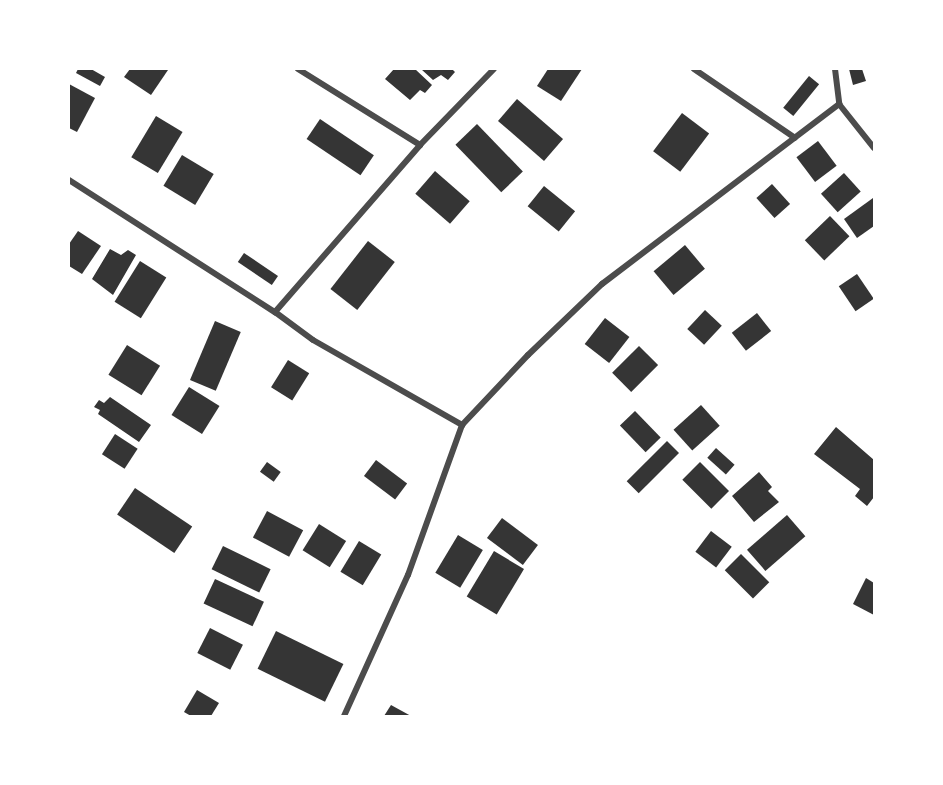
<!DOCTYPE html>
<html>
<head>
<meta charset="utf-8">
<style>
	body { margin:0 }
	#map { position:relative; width:943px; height:785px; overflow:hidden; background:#fff; font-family:Arial,sans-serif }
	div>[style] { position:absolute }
	.building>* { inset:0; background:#353535; transform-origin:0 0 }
	.minor>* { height:6px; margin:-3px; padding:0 3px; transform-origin:3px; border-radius:3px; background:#4c4c4c }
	span { translate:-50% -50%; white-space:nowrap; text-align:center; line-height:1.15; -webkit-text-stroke:6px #fff; paint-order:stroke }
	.frame { position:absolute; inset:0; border:70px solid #fff; pointer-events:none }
</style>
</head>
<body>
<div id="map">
	<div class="building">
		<div style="clip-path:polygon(78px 69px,91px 69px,105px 77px,100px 86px,76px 73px)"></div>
		<div style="clip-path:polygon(130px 69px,166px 69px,168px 70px,151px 95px,124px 77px)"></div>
		<div style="clip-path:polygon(394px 69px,415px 69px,432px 85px,425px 93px,420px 90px,410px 100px,385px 79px)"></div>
		<div style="clip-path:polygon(421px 69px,452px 69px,455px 72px,448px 80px,441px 75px,433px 80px)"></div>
		<div style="clip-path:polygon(548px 69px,582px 69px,561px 101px,537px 86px)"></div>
		<div style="clip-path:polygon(849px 69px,862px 69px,866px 81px,853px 85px)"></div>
		<div style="left:809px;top:76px;width:13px;height:41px;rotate:39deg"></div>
		<div style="clip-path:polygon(69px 84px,95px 98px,77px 132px,69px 128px)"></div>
		<div style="left:517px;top:99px;width:61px;height:29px;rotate:41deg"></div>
		<div style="left:682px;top:113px;width:34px;height:48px;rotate:37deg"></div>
		<div style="left:156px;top:116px;width:31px;height:48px;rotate:31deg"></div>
		<div style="left:320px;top:119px;width:65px;height:24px;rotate:34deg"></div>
		<div style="left:477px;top:124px;width:66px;height:30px;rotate:46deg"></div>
		<div style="left:818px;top:141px;width:31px;height:27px;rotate:53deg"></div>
		<div style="left:182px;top:155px;width:37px;height:36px;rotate:31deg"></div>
		<div style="left:435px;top:171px;width:46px;height:30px;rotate:41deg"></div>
		<div style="left:844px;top:173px;width:25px;height:31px;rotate:48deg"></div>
		<div style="left:772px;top:184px;width:27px;height:21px;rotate:48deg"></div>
		<div style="left:544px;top:186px;width:40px;height:26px;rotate:39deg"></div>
		<div style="clip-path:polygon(873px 198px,874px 226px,857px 238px,844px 219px)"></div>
		<div style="left:830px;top:216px;width:28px;height:35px;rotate:46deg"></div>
		<div style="clip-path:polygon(78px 231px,101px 246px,82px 274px,69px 266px,69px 244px)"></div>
		<div style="left:368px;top:241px;width:34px;height:61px;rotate:38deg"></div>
		<div style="left:685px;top:245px;width:31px;height:41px;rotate:50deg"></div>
		<div style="clip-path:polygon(110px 249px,121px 255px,128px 250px,136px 255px,113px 295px,92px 279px)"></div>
		<div style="left:244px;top:253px;width:41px;height:11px;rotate:34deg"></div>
		<div style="left:140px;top:261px;width:31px;height:48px;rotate:32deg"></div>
		<div style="left:857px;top:274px;width:30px;height:22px;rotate:56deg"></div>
		<div style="left:705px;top:310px;width:23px;height:26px;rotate:43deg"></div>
		<div style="left:757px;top:313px;width:23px;height:32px;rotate:52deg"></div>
		<div style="left:605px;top:318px;width:31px;height:33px;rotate:38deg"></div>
		<div style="left:215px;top:321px;width:28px;height:64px;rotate:23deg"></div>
		<div style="left:127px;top:345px;width:39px;height:35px;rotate:32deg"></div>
		<div style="left:639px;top:346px;width:27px;height:38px;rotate:45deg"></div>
		<div style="left:288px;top:360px;width:25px;height:32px;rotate:32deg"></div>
		<div style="left:189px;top:387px;width:36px;height:33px;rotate:32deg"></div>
		<div style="clip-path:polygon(110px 397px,151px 425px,139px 442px,98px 414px,100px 410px,94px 407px,99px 400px,104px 403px)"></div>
		<div style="left:701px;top:405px;width:28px;height:37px;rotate:48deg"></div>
		<div style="left:635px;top:411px;width:37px;height:21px;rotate:46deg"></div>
		<div style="clip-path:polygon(836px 427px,874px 460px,874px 497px,867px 506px,855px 496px,860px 489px,814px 454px)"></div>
		<div style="left:115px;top:434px;width:27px;height:24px;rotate:33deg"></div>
		<div style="left:667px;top:441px;width:17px;height:57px;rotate:45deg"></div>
		<div style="left:716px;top:448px;width:25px;height:13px;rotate:42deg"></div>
		<div style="left:376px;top:460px;width:39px;height:20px;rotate:37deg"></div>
		<div style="left:267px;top:462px;width:17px;height:12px;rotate:36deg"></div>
		<div style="left:700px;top:462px;width:41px;height:25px;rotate:45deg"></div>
		<div style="clip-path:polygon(759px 472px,772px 487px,768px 491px,779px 502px,754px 522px,732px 496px)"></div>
		<div style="left:135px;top:488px;width:69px;height:32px;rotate:34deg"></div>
		<div style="left:267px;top:511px;width:41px;height:30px;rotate:28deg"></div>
		<div style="left:787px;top:515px;width:28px;height:53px;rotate:49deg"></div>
		<div style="left:502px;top:518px;width:45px;height:25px;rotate:37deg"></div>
		<div style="left:319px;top:524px;width:32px;height:31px;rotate:32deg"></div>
		<div style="left:711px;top:531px;width:26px;height:26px;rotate:37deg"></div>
		<div style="left:458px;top:535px;width:29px;height:44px;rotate:31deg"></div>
		<div style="left:359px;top:541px;width:26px;height:36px;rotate:31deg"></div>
		<div style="left:223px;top:546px;width:53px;height:26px;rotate:26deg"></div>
		<div style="left:494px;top:551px;width:35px;height:53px;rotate:31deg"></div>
		<div style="left:741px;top:554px;width:40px;height:23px;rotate:45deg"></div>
		<div style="clip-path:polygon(866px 578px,874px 583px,874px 615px,853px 604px)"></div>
		<div style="left:215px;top:579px;width:54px;height:27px;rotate:25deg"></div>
		<div style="left:210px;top:628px;width:37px;height:28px;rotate:27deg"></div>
		<div style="left:276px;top:631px;width:75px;height:42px;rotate:26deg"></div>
		<div style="clip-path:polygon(197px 690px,219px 703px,211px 716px,191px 716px,184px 712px)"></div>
		<div style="clip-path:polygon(391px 705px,411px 716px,384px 716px)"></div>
	</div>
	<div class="minor">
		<div style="left:298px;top:69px;width:144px;rotate:31.9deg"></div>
		<div style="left:694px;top:69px;width:122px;rotate:34.3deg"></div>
		<div style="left:835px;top:69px;width:35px;rotate:83deg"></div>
		<div style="left:839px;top:104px;width:56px;rotate:51.5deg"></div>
		<div style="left:69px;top:180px;width:245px;rotate:32.7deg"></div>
		<div style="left:275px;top:312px;width:47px;rotate:36.4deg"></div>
		<div style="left:313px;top:340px;width:172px;rotate:29.7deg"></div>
		<div style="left:275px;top:312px;width:221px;rotate:-49deg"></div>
		<div style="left:420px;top:145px;width:106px;rotate:-45.8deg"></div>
		<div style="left:344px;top:716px;width:155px;rotate:-65.6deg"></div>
		<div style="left:408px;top:575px;width:159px;rotate:-70.2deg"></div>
		<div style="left:462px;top:425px;width:96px;rotate:-46.7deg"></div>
		<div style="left:528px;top:355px;width:103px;rotate:-43.8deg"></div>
		<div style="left:602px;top:284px;width:298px;rotate:-37.2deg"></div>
	</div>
	<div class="frame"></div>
</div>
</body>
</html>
